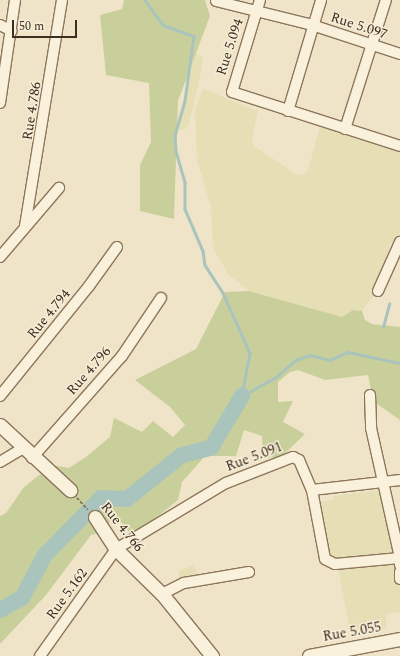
<!DOCTYPE html>
<html>
<head>
<meta charset="utf-8">
<style>
	body { margin:0 }
	#map { position:relative; width:400px; height:656px; overflow:hidden; background:#f0e4c8; font-family:Spectral,serif }
	div>[style] { position:absolute }
	.farmland>* { inset:0; background:#e6deb5 }
	.green>* { inset:0; background:#c9cf9b }
	.stream>* { height:2.5px; margin:-1.25px; padding:0 1.25px; transform-origin:1.25px; border-radius:1.25px; background:#a9c4bc }
	.river>* { height:16px; margin:-8px; padding:0 8px; transform-origin:8px; border-radius:8px; background:#a9c4bc }
	.path>* { height:1.5px; margin-top:-0.75px; transform-origin:0; background:repeating-linear-gradient(90deg,#8d765c 0 3px,transparent 0 5px) }
	.roads { filter:drop-shadow(1px 0 #8d765c) drop-shadow(-1px 0 #8d765c) drop-shadow(0 1px #8d765c) drop-shadow(0 -1px #8d765c) }
	.minor>* { height:10px; margin:-5px; padding:0 5px; transform-origin:5px; border-radius:5px; background:#faf1dc }
	.tertiary>* { height:13px; margin:-6.5px; padding:0 6.5px; transform-origin:6.5px; border-radius:6.5px; background:#faf1dc }
	span { translate:-50% -50%; white-space:nowrap; text-align:center; line-height:1.15; -webkit-text-stroke:3px #f7eed8; paint-order:stroke }
	.street-label { font-size:14px; color:#3d2e20 }
	.scale { position:absolute; left:12px; top:20px; width:65px; height:18px; box-sizing:border-box; border:2px solid #3d2e20; border-top:0; padding-left:5px; font-size:12px; line-height:14px; white-space:nowrap; color:#3d2e20; -webkit-text-stroke:3px #f7eed8; paint-order:stroke }
</style>
</head>
<body>
<div id="map">
	<div class="farmland">
		<div style="clip-path:polygon(194px 54px,203px 56px,201px 72px,189px 124px,186px 129px,179px 129px)"></div>
		<div style="clip-path:polygon(203px 89px,258px 111px,252px 139px,254px 146px,296px 174px,303px 175px,308px 170px,320px 127px,400px 146px,400px 233px,390px 245px,374px 295px,362px 311px,353px 310px,342px 317px,249px 291px,228px 274px,213px 248px,211px 207px,197px 160px,195px 110px)"></div>
		<div style="clip-path:polygon(379px 490px,400px 559px,400px 612px,386px 614px,386px 629px,362px 630px,349px 627px,338px 566px,329px 564px,320px 502px,334px 500px,334px 496px)"></div>
		<div style="clip-path:polygon(194px 564px,199px 578px,180px 584px,179px 571px)"></div>
	</div>
	<div class="green">
		<div style="clip-path:polygon(124px 0,205px 0,210px 16px,178px 101px,174px 219px,140px 211px,140px 165px,151px 142px,149px 83px,106px 75px,100px 15px,122px 9px)"></div>
		<div style="clip-path:polygon(249px 291px,342px 317px,353px 310px,362px 311px,365px 320px,372px 324px,400px 327px,400px 420px,373px 401px,368px 375px,325px 380px,298px 370px,290px 372px,278px 382px,278px 402px,293px 401px,283px 422px,305px 434px,281px 457px,263px 458px,262px 436px,244px 430px,236px 456px,205px 456px,182px 482px,178px 500px,152px 521px,130px 533px,121px 522px,111px 520px,103px 532px,91px 535px,46px 595px,0 644px,0 516px,6px 513px,24px 487px,52px 465px,69px 468px,86px 457px,110px 437px,114px 418px,142px 432px,153px 421px,173px 437px,185px 425px,170px 407px,135px 380px,196px 349px,225px 292px)"></div>
	</div>
	<div class="stream">
		<div style="left:145px;top:0;width:31px;rotate:54deg"></div>
		<div style="left:163px;top:25px;width:33px;rotate:20deg"></div>
		<div style="left:194px;top:36px;width:66px;rotate:97.9deg"></div>
		<div style="left:185px;top:101px;width:36px;rotate:106deg"></div>
		<div style="left:175px;top:136px;width:15px;rotate:86deg"></div>
		<div style="left:176px;top:151px;width:33px;rotate:74deg"></div>
		<div style="left:185px;top:183px;width:26px;rotate:90deg"></div>
		<div style="left:185px;top:209px;width:46px;rotate:66.8deg"></div>
		<div style="left:203px;top:251px;width:14px;rotate:82deg"></div>
		<div style="left:205px;top:265px;width:33px;rotate:57deg"></div>
		<div style="left:223px;top:293px;width:66px;rotate:65.8deg"></div>
		<div style="left:250px;top:353px;width:44px;rotate:100.5deg"></div>
		<div style="left:242px;top:396px;width:38px;rotate:-29deg"></div>
		<div style="left:275px;top:378px;width:28px;rotate:-41deg"></div>
		<div style="left:296px;top:360px;width:15px;rotate:-20deg"></div>
		<div style="left:310px;top:355px;width:21px;rotate:14deg"></div>
		<div style="left:330px;top:360px;width:20px;rotate:-24deg"></div>
		<div style="left:348px;top:352px;width:53px;rotate:11.9deg"></div>
		<div style="left:383px;top:327px;width:24px;rotate:-75deg"></div>
	</div>
	<div class="river">
		<div style="left:0;top:610px;width:25px;rotate:-29deg"></div>
		<div style="left:22px;top:598px;width:49px;rotate:-61.9deg"></div>
		<div style="left:45px;top:555px;width:80px;rotate:-45.5deg"></div>
		<div style="left:101px;top:498px;width:26px;rotate:2deg"></div>
		<div style="left:127px;top:499px;width:70px;rotate:-38.7deg"></div>
		<div style="left:182px;top:455px;width:30px;rotate:-14deg"></div>
		<div style="left:211px;top:448px;width:61px;rotate:-59.2deg"></div>
	</div>
	<div class="path">
		<div style="left:77px;top:498px;width:16px;rotate:47deg"></div>
	</div>
	<div class="roads">
		<div class="minor">
			<div style="left:260px;top:0;width:96px;rotate:106.9deg"></div>
			<div style="left:232px;top:92px;width:176px;rotate:17.8deg"></div>
			<div style="left:216px;top:1px;width:99px;rotate:14deg"></div>
			<div style="left:312px;top:25px;width:93px;rotate:18.2deg"></div>
			<div style="left:0;top:25px;width:13px;rotate:27deg"></div>
			<div style="left:0;top:103px;width:104px;rotate:-81.7deg"></div>
			<div style="left:288px;top:111px;width:116px;rotate:-73.4deg"></div>
			<div style="left:345px;top:129px;width:135px;rotate:-72.4deg"></div>
			<div style="left:25px;top:226px;width:229px;rotate:-80.7deg"></div>
			<div style="left:0;top:257px;width:91px;rotate:-49.5deg"></div>
			<div style="left:378px;top:291px;width:54px;rotate:-65.8deg"></div>
			<div style="left:370px;top:395px;width:33px;rotate:88deg"></div>
			<div style="left:371px;top:428px;width:133px;rotate:77.4deg"></div>
			<div style="left:0;top:396px;width:141px;rotate:-51deg"></div>
			<div style="left:89px;top:286px;width:48px;rotate:-54.3deg"></div>
			<div style="left:32px;top:458px;width:136px;rotate:-48.6deg"></div>
			<div style="left:122px;top:356px;width:70px;rotate:-56.1deg"></div>
			<div style="left:0;top:462px;width:26px;rotate:-31deg"></div>
			<div style="left:312px;top:490px;width:70px;rotate:79.3deg"></div>
			<div style="left:325px;top:559px;width:11px;rotate:27deg"></div>
			<div style="left:335px;top:564px;width:65px;rotate:-5.3deg"></div>
			<div style="left:400px;top:558px;width:7px;rotate:90deg"></div>
			<div style="left:400px;top:572px;width:7px;rotate:90deg"></div>
			<div style="left:162px;top:594px;width:25px;rotate:-27deg"></div>
			<div style="left:184px;top:583px;width:66px;rotate:-9.6deg"></div>
			<div style="left:40px;top:656px;width:131px;rotate:-54.6deg"></div>
			<div style="left:116px;top:549px;width:128px;rotate:-31deg"></div>
			<div style="left:226px;top:483px;width:72px;rotate:-21.2deg"></div>
			<div style="left:293px;top:457px;width:7px;rotate:27deg"></div>
			<div style="left:299px;top:460px;width:33px;rotate:67deg"></div>
			<div style="left:312px;top:490px;width:89px;rotate:-6.5deg"></div>
		</div>
		<div class="tertiary">
			<div style="left:0;top:425px;width:96px;rotate:42.9deg"></div>
			<div style="left:95px;top:517px;width:38px;rotate:57deg"></div>
			<div style="left:116px;top:549px;width:64px;rotate:44.4deg"></div>
			<div style="left:162px;top:594px;width:80px;rotate:51.1deg"></div>
			<div style="left:309px;top:656px;width:93px;rotate:-10.6deg"></div>
		</div>
	</div>
	<div class="street-label">
		<span style="left:359px;top:26px;rotate:18deg">Rue 5.097</span>
		<span style="left:230px;top:47px;rotate:-72deg">Rue 5.094</span>
		<span style="left:32px;top:111px;rotate:-81deg">Rue 4.786</span>
		<span style="left:49px;top:314px;rotate:-51deg">Rue 4.794</span>
		<span style="left:89px;top:371px;rotate:-49deg">Rue 4.796</span>
		<span style="left:254px;top:457px;rotate:-21deg">Rue 5.091</span>
		<span style="left:122px;top:527px;rotate:51deg">Rue 4.766</span>
		<span style="left:67px;top:594px;rotate:-54deg">Rue 5.162</span>
		<span style="left:352px;top:632px;rotate:-10deg">Rue 5.055</span>
	</div>
	<div class="scale">50 m</div>
</div>
</body>
</html>
